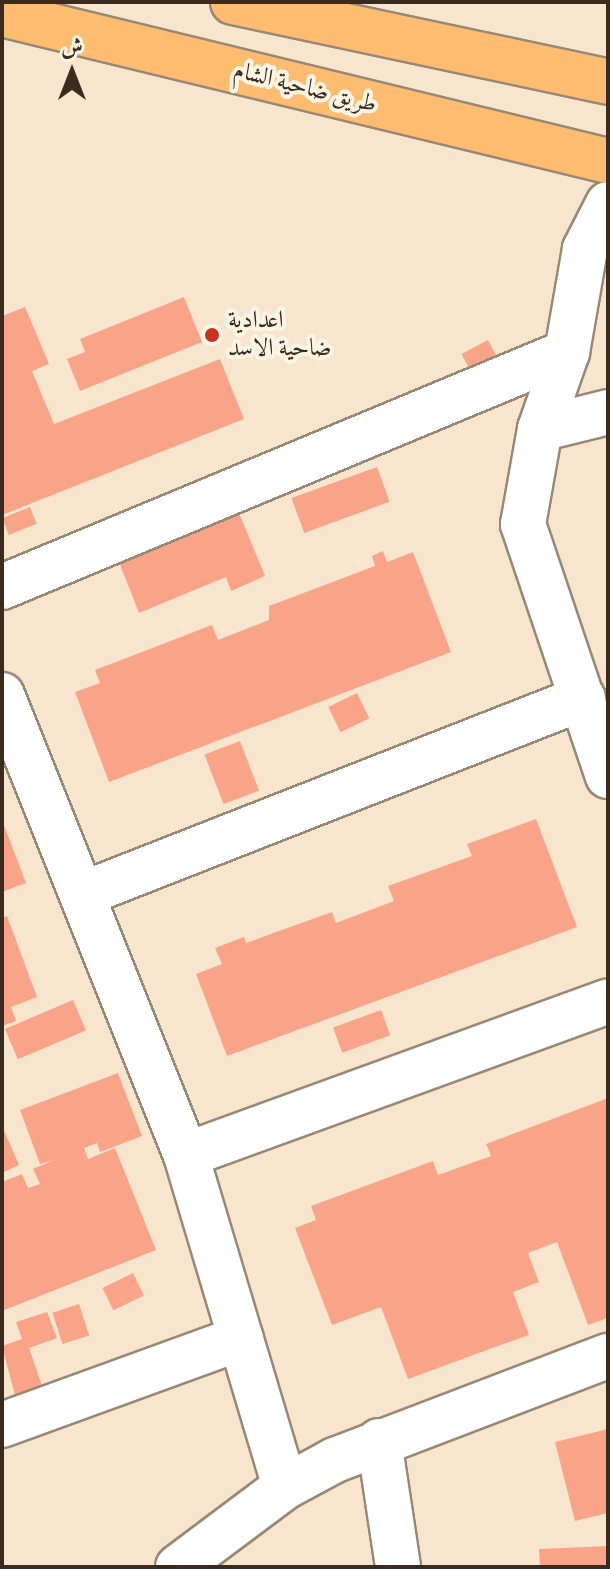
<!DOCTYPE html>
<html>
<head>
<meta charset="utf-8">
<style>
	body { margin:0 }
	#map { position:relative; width:610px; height:1569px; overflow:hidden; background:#f7e5cd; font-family:"Libre Bodoni",Amiri,serif }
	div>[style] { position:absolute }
	.building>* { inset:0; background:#f9a488; transform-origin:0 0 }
	.roads { filter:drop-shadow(2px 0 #998876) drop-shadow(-2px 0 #998876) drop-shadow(0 2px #998876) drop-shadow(0 -2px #998876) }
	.minor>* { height:44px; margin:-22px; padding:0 22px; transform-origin:22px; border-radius:22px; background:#fff }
	.major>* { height:44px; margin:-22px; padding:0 22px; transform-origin:22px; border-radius:22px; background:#febc70 }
	.dots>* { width:22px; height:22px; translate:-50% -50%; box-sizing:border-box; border:4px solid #fcf5e5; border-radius:50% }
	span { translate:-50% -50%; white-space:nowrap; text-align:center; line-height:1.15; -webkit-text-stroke:8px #fcf5e5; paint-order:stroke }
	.street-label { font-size:24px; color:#3b2a1e }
	.poi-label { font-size:24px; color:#3b2a1e }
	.left { translate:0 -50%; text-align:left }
	.frame { position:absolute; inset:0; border:4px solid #3b2a1e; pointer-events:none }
	.north { position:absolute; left:32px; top:32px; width:80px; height:80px; -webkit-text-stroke:6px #fcf5e5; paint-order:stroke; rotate:0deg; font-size:22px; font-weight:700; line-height:32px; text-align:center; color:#3b2a1e }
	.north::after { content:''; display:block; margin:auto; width:28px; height:36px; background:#3b2a1e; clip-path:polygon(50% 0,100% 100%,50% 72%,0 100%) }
</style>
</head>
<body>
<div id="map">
	<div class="building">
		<div style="clip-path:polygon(184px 297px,202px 342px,80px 391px,67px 359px,85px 352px,80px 339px)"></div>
		<div style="clip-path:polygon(25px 307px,49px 364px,32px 371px,54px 424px,220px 359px,244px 419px,2px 515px,2px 316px)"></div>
		<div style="left:488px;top:340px;width:19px;height:30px;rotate:62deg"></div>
		<div style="left:377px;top:467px;width:37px;height:91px;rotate:70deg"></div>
		<div style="left:30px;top:507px;width:18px;height:30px;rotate:68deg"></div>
		<div style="clip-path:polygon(237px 508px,265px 576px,231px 591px,226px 577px,139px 613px,117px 557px)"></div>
		<div style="clip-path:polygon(383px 551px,387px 562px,413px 552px,451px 652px,109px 782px,75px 692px,100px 683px,95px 670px,212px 625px,218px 640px,269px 620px,269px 606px,375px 566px,372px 556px)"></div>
		<div style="left:357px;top:693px;width:28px;height:32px;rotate:64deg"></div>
		<div style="left:240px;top:741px;width:53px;height:38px;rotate:69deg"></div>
		<div style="clip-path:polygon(536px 819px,577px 927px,227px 1056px,196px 974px,222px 964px,215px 948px,244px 937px,246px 943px,332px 912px,336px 923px,394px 901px,388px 886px,472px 856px,467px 844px)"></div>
		<div style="clip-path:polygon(2px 820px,26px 883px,2px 892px)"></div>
		<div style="clip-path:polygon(7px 916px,37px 997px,11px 1007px,16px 1021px,2px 1026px,2px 918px)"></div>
		<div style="left:73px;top:1000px;width:33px;height:74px;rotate:67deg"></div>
		<div style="left:381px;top:1010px;width:27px;height:51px;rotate:70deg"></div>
		<div style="clip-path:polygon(118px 1073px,142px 1136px,100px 1152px,97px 1143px,84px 1148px,88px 1159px,115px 1148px,156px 1250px,2px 1311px,2px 1182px,22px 1174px,28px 1188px,40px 1184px,33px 1169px,54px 1160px,40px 1164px,20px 1110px)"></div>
		<div style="clip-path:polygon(608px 1098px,608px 1318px,588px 1325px,557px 1242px,528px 1253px,539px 1282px,513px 1292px,529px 1335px,495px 1347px,408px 1379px,381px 1307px,332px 1325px,295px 1228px,316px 1220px,311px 1206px,433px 1161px,438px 1175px,491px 1156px,486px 1144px)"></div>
		<div style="clip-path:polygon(2px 1126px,19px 1165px,2px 1173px)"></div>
		<div style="left:133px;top:1273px;width:25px;height:34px;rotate:64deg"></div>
		<div style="left:79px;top:1304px;width:33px;height:28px;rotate:72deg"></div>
		<div style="clip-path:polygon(47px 1312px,57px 1338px,29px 1348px,46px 1397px,18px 1407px,2px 1346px,22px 1339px,16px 1322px)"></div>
		<div style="clip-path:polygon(608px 1429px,608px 1513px,575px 1521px,555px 1442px)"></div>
		<div style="clip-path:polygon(608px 1546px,608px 1567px,540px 1567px,539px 1549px)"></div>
	</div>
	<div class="roads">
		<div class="minor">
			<div style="left:608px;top:204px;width:51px;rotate:117.1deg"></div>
			<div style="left:585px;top:249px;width:105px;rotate:99.9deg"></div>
			<div style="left:567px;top:352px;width:82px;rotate:109.3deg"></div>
			<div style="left:540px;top:429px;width:97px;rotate:100.1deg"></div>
			<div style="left:523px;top:524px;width:266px;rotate:71.4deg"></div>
			<div style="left:540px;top:429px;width:70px;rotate:-14deg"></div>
			<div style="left:2px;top:587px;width:612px;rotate:-22.58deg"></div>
			<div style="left:2px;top:695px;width:495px;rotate:68.2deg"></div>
			<div style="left:186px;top:1155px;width:346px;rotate:73.4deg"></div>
			<div style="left:83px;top:894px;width:537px;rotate:-21.41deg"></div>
			<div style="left:186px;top:1155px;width:449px;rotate:-20deg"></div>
			<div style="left:2px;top:1425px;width:254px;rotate:-20deg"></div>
			<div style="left:379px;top:1441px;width:127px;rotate:81.4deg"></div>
			<div style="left:178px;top:1567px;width:134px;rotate:-36.8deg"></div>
			<div style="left:285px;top:1487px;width:57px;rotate:-28.4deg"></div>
			<div style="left:335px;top:1460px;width:292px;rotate:-20.9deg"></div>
		</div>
		<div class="major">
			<div style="left:233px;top:2px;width:383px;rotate:12deg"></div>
			<div style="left:2px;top:14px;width:624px;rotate:13.64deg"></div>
		</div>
	</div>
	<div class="dots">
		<div style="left:212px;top:335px;background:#c8321e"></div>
	</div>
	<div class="street-label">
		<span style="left:305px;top:88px;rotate:14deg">طريق ضاحية الشام</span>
	</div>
	<div class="poi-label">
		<span class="left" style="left:228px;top:335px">اعدادية<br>ضاحية الاسد</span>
	</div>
	<div class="frame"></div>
	<div class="north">ش</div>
</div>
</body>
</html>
